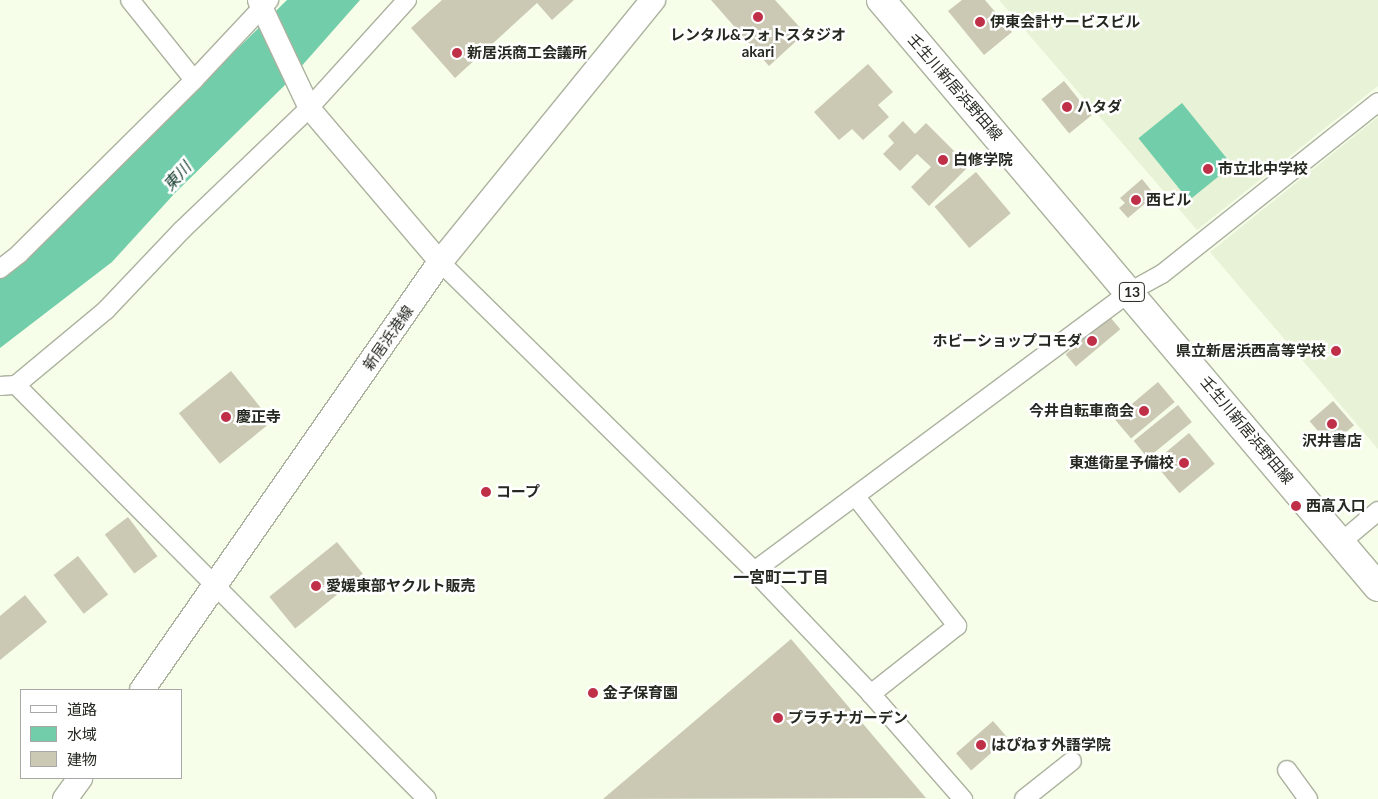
<!DOCTYPE html>
<html>
<head>
<meta charset="utf-8">
<style>
	body { margin:0 }
	#map { position:relative; width:1378px; height:799px; overflow:hidden; background:#f6fee9; font-family:Lato,"Noto Sans JP",sans-serif }
	div>[style] { position:absolute }
	.built>* { inset:0; background:#e8f2d6 }
	.water>* { inset:0; background:#72ceaa; transform-origin:0 0 }
	.building>* { inset:0; background:#cbc9b4; transform-origin:0 0 }
	.roads { filter:drop-shadow(1px 0 #abb29f) drop-shadow(-1px 0 #abb29f) drop-shadow(0 1px #abb29f) drop-shadow(0 -1px #abb29f) }
	.minor>* { height:18px; margin:-9px; padding:0 9px; transform-origin:9px; border-radius:9px; background:#fff }
	.tertiary>* { height:21px; margin:-10.5px; padding:0 10.5px; transform-origin:10.5px; border-radius:10.5px; background:#fff }
	.secondary>* { height:24px; margin:-12px; padding:0 12px; transform-origin:12px; border-radius:12px; background:#fff }
	.primary>* { height:28px; margin:-14px; padding:0 14px; transform-origin:14px; border-radius:14px; background:#fff }
	.dots>* { width:14px; height:14px; translate:-50% -50%; box-sizing:border-box; border:2px solid #fff; border-radius:50% }
	span { translate:-50% -50%; white-space:nowrap; text-align:center; line-height:1.15; -webkit-text-stroke:5px #fff; paint-order:stroke }
	.shield-label span { padding:1px 4px; background:#fff; border:1px solid; border-radius:4px; -webkit-text-stroke-width:0 }
	.shield-label { font-size:14px; color:#262921; font-weight:700 }
	.poi-label { font-size:15px; color:#262921; font-weight:700 }
	.left { translate:0 -50%; text-align:left }
	.right { translate:-100% -50%; text-align:right }
	.street-label { font-size:15px; color:#262921 }
	.water-label { font-size:16px; color:#1a4334; font-style:italic }
	.neighbourhood-label { font-size:16px; color:#262921; font-weight:700 }
	.legend { position:absolute; left:20px; top:689px; width:162px; height:90px; box-sizing:border-box; background:#fff; border:1px solid #a8a9a6; margin:0; padding:6px 9px; list-style:none; font-size:15px; color:#262921 }
	.legend li { display:flex; align-items:center; gap:10px; height:25px }
	.legend b { width:25px; border:1px solid #a8a9a6 }
</style>
</head>
<body>
<div id="map">
	<div class="built">
		<div style="clip-path:polygon(999px 0,1378px 0,1378px 86px,1197px 230px)"></div>
		<div style="clip-path:polygon(1378px 117px,1378px 449px,1210px 252px)"></div>
	</div>
	<div class="water">
		<div style="clip-path:polygon(287px 0,360px 0,284px 86px,175px 193px,112px 262px,0 348px,0 277px,20px 262px)"></div>
		<div style="left:1182px;top:103px;width:80px;height:56px;rotate:51deg"></div>
	</div>
	<div class="building">
		<div style="clip-path:polygon(442px 0,574px 0,552px 20px,537px 3px,455px 78px,411px 28px)"></div>
		<div style="clip-path:polygon(711px 0,775px 0,805px 33px,769px 66px)"></div>
		<div style="clip-path:polygon(962px 0,985px 0,1012px 32px,984px 55px,948px 11px)"></div>
		<div style="clip-path:polygon(868px 64px,893px 92px,878px 105px,889px 117px,863px 140px,852px 129px,839px 140px,814px 112px)"></div>
		<div style="left:1064px;top:81px;width:44px;height:29px;rotate:51deg"></div>
		<div style="clip-path:polygon(903px 121px,915px 134px,926px 123px,969px 166px,929px 206px,911px 187px,931px 167px,917px 154px,900px 171px,883px 154px,894px 143px,888px 136px)"></div>
		<div style="left:976px;top:172px;width:54px;height:54px;rotate:50deg"></div>
		<div style="clip-path:polygon(1142px 179px,1155px 195px,1128px 218px,1119px 208px,1125px 203px,1120px 198px)"></div>
		<div style="left:1110px;top:317px;width:16px;height:58px;rotate:50deg"></div>
		<div style="left:231px;top:371px;width:65px;height:67px;rotate:51deg"></div>
		<div style="left:1158px;top:382px;width:26px;height:57px;rotate:50deg"></div>
		<div style="left:1333px;top:401px;width:32px;height:31px;rotate:49deg"></div>
		<div style="left:1178px;top:405px;width:22px;height:57px;rotate:51deg"></div>
		<div style="left:1189px;top:433px;width:40px;height:46px;rotate:50deg"></div>
		<div style="left:128px;top:517px;width:49px;height:29px;rotate:53deg"></div>
		<div style="left:337px;top:542px;width:41px;height:87px;rotate:51deg"></div>
		<div style="left:78px;top:556px;width:49px;height:31px;rotate:52deg"></div>
		<div style="clip-path:polygon(25px 595px,47px 622px,0 660px,0 616px)"></div>
		<div style="clip-path:polygon(791px 639px,926px 798px,603px 799px)"></div>
		<div style="left:993px;top:721px;width:23px;height:49px;rotate:49deg"></div>
	</div>
	<div class="roads">
		<div class="minor">
			<div style="left:130px;top:0;width:102px;rotate:51.3deg"></div>
			<div style="left:440px;top:262px;width:441px;rotate:44.5deg"></div>
			<div style="left:754px;top:571px;width:170px;rotate:46.4deg"></div>
			<div style="left:871px;top:694px;width:140px;rotate:48.8deg"></div>
			<div style="left:0;top:269px;width:24px;rotate:-38deg"></div>
			<div style="left:19px;top:254px;width:247px;rotate:-44.8deg"></div>
			<div style="left:194px;top:80px;width:110px;rotate:-46.8deg"></div>
			<div style="left:16px;top:385px;width:583px;rotate:45.21deg"></div>
			<div style="left:0;top:386px;width:16px;rotate:-4deg"></div>
			<div style="left:16px;top:385px;width:117px;rotate:-39.8deg"></div>
			<div style="left:106px;top:310px;width:110px;rotate:-46.5deg"></div>
			<div style="left:182px;top:230px;width:176px;rotate:-43.8deg"></div>
			<div style="left:309px;top:108px;width:146px;rotate:-47.8deg"></div>
			<div style="left:856px;top:497px;width:164px;rotate:51.9deg"></div>
			<div style="left:957px;top:626px;width:110px;rotate:141.7deg"></div>
			<div style="left:1340px;top:543px;width:50px;rotate:-40.1deg"></div>
			<div style="left:754px;top:571px;width:470px;rotate:-36.6deg"></div>
			<div style="left:1131px;top:291px;width:35px;rotate:-29deg"></div>
			<div style="left:1162px;top:274px;width:276px;rotate:-38.5deg"></div>
			<div style="left:1287px;top:770px;width:36px;rotate:54deg"></div>
			<div style="left:1024px;top:799px;width:61px;rotate:-38.4deg"></div>
		</div>
		<div class="tertiary">
			<div style="left:258px;top:0;width:119px;rotate:64.7deg"></div>
			<div style="left:309px;top:108px;width:202px;rotate:49.6deg"></div>
		</div>
		<div class="secondary">
			<div style="left:142px;top:690px;width:522px;rotate:-55.15deg"></div>
			<div style="left:440px;top:262px;width:338px;rotate:-50.9deg"></div>
			<div style="left:65px;top:799px;width:26px;rotate:-54deg"></div>
		</div>
		<div class="primary">
			<div style="left:881px;top:0;width:769px;rotate:49.75deg"></div>
		</div>
	</div>
	<div class="dots">
		<div style="left:758px;top:17px;background:#bf2f48"></div>
		<div style="left:980px;top:22px;background:#bf2f48"></div>
		<div style="left:457px;top:53px;background:#bf2f48"></div>
		<div style="left:1067px;top:107px;background:#bf2f48"></div>
		<div style="left:943px;top:160px;background:#bf2f48"></div>
		<div style="left:1208px;top:169px;background:#bf2f48"></div>
		<div style="left:1136px;top:200px;background:#bf2f48"></div>
		<div style="left:1092px;top:341px;background:#bf2f48"></div>
		<div style="left:1336px;top:351px;background:#bf2f48"></div>
		<div style="left:1144px;top:411px;background:#bf2f48"></div>
		<div style="left:226px;top:417px;background:#bf2f48"></div>
		<div style="left:1332px;top:424px;background:#bf2f48"></div>
		<div style="left:1184px;top:463px;background:#bf2f48"></div>
		<div style="left:486px;top:492px;background:#bf2f48"></div>
		<div style="left:1296px;top:506px;background:#bf2f48"></div>
		<div style="left:316px;top:586px;background:#bf2f48"></div>
		<div style="left:593px;top:693px;background:#bf2f48"></div>
		<div style="left:778px;top:718px;background:#bf2f48"></div>
		<div style="left:981px;top:745px;background:#bf2f48"></div>
	</div>
	<div class="shield-label">
		<span style="left:1132px;top:292px">13</span>
	</div>
	<div class="poi-label">
		<span class="left" style="left:990px;top:22px">伊東会計サービスビル</span>
		<span style="left:758px;top:43px">レンタル&amp;フォトスタジオ<br>akari</span>
		<span class="left" style="left:467px;top:53px">新居浜商工会議所</span>
		<span class="left" style="left:1077px;top:107px">ハタダ</span>
		<span class="left" style="left:953px;top:160px">白修学院</span>
		<span class="left" style="left:1218px;top:169px">市立北中学校</span>
		<span class="left" style="left:1146px;top:200px">西ビル</span>
		<span class="right" style="left:1082px;top:341px">ホビーショップコモダ</span>
		<span class="right" style="left:1326px;top:351px">県立新居浜西高等学校</span>
		<span class="right" style="left:1134px;top:411px">今井自転車商会</span>
		<span class="left" style="left:236px;top:417px">慶正寺</span>
		<span style="left:1332px;top:441px">沢井書店</span>
		<span class="right" style="left:1174px;top:463px">東進衛星予備校</span>
		<span class="left" style="left:496px;top:492px">コープ</span>
		<span class="left" style="left:1306px;top:506px">西高入口</span>
		<span class="left" style="left:326px;top:586px">愛媛東部ヤクルト販売</span>
		<span class="left" style="left:603px;top:693px">金子保育園</span>
		<span class="left" style="left:788px;top:718px">プラチナガーデン</span>
		<span class="left" style="left:991px;top:745px">はぴねす外語学院</span>
	</div>
	<div class="street-label">
		<span style="left:955px;top:87px;rotate:49deg">壬生川新居浜野田線</span>
		<span style="left:388px;top:338px;rotate:-55deg">新居浜港線</span>
		<span style="left:1247px;top:430px;rotate:50deg">壬生川新居浜野田線</span>
	</div>
	<div class="water-label">
		<span style="left:177px;top:176px;rotate:-48deg">東川</span>
	</div>
	<div class="neighbourhood-label">
		<span style="left:781px;top:577px">一宮町二丁目</span>
	</div>
	<ul class="legend">
	<li><b style="height:6px;background:#fff"></b>道路</li>
	<li><b style="height:14px;background:#72ceaa"></b>水域</li>
	<li><b style="height:14px;background:#cbc9b4"></b>建物</li>
	</ul>
</div>
</body>
</html>
